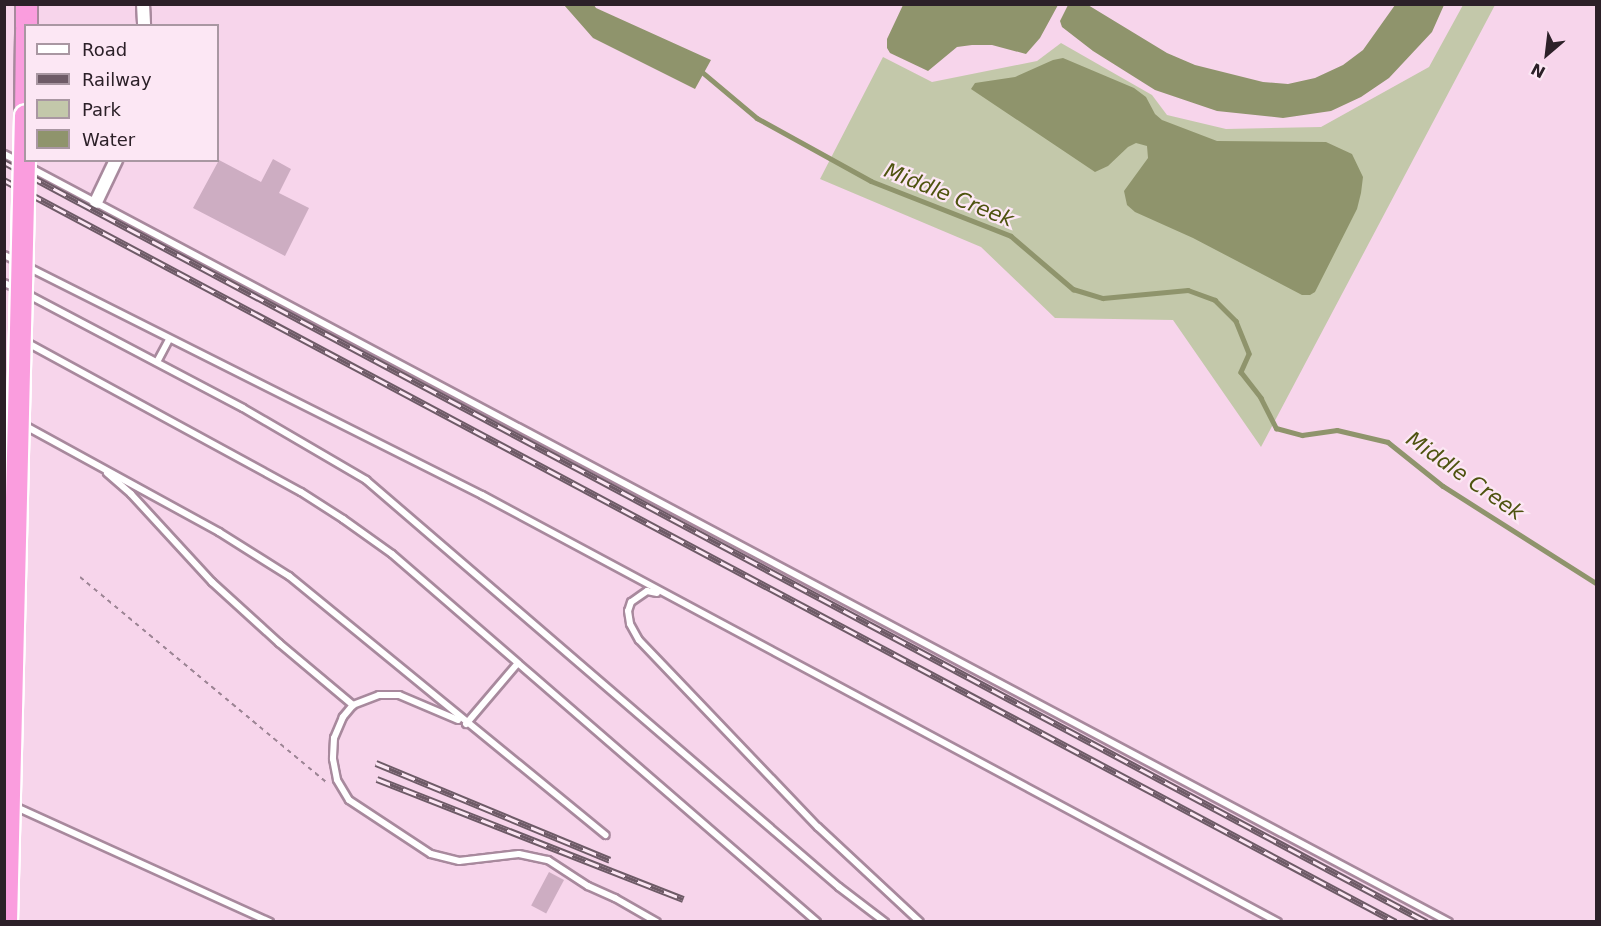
<!DOCTYPE html>
<html>
<head>
<meta charset="utf-8">
<style>
	body { margin:0 }
	#map { position:relative; width:1601px; height:926px; overflow:hidden; background:#f7d5eb; font-family:"DejaVu Sans",sans-serif }
	div>[style] { position:absolute }
	.green>* { inset:0; background:#c3c8aa }
	.water>* { inset:0; background:#8f946c }
	.stream>* { height:4.5px; margin:-2.25px; padding:0 2.25px; transform-origin:2.25px; border-radius:2.25px; background:#8f946c }
	.building>* { inset:0; background:#cdadc2; transform-origin:0 0 }
	.path>* { height:2px; margin-top:-1px; transform-origin:0; background:repeating-linear-gradient(90deg,#9c8494 0 4.5px,transparent 0 9px) }
	.roads { filter:drop-shadow(2px 0 #a8899d) drop-shadow(-2px 0 #a8899d) drop-shadow(0 2px #a8899d) drop-shadow(0 -2px #a8899d) }
	.service>* { height:6px; margin:-3px; padding:0 3px; transform-origin:3px; border-radius:3px; background:#fff }
	.minor>* { height:12px; margin:-6px; padding:0 6px; transform-origin:6px; border-radius:6px; background:#fff }
	.motorway>* { height:21px; margin:-10.5px; padding:0 10.5px; transform-origin:10.5px; border-radius:10.5px; background:#fa9dde }
	.rail>* { height:7px; margin-top:-3.5px; transform-origin:0; background:repeating-linear-gradient(90deg,#fce7f4 0 14px,#6e5b67 0 28px); box-sizing:border-box; border-block:2px solid #6e5b67 }
	.bridges { filter:drop-shadow(2px 0 #fff) drop-shadow(-2px 0 #fff) drop-shadow(0 2px #fff) drop-shadow(0 -2px #fff) }
	.motorway-bridge>* { height:21px; margin:-10.5px; padding:0 10.5px; transform-origin:10.5px; border-radius:10.5px; background:#fa9dde }
	span { translate:-50% -50%; white-space:nowrap; text-align:center; line-height:1.15; -webkit-text-stroke:4.5px #fce7f4; paint-order:stroke }
	.water-label { font-size:21px; color:#4e530f; font-style:italic }
	.frame { position:absolute; inset:0; border:6px solid #2c2028; pointer-events:none }
	.legend { position:absolute; left:24px; top:24px; width:195px; height:138px; box-sizing:border-box; background:#fce7f4; border:2px solid #a997a2; margin:0; padding:8px 10px; list-style:none; font-size:18px; color:#2c2028 }
	.legend li { display:flex; align-items:center; gap:12px; height:30px }
	.legend b { width:30px; border:2px solid #a997a2 }
	.north { position:absolute; left:1517px; top:24px; width:60px; height:60px; -webkit-text-stroke:4px #fce7f4; paint-order:stroke; rotate:208deg; font-size:16px; font-weight:700; line-height:24px; text-align:center; color:#2c2028 }
	.north::after { content:''; display:block; margin:auto; width:21px; height:27px; background:#2c2028; clip-path:polygon(50% 0,100% 100%,50% 72%,0 100%) }
</style>
</head>
<body>
<div id="map">
	<div class="green">
		<div style="clip-path:polygon(1463px 5px,1495px 5px,1261px 447px,1173px 320px,1055px 318px,981px 247px,820px 179px,883px 57px,932px 82px,1037px 61px,1061px 43px,1152px 95px,1167px 115px,1226px 129px,1321px 127px,1429px 67px)"></div>
	</div>
	<div class="water">
		<div style="clip-path:polygon(564px 5px,594px 5px,596px 8px,711px 60px,695px 89px,593px 38px)"></div>
		<div style="clip-path:polygon(903px 5px,903px 4px,1058px 5px,1040px 38px,1026px 54px,992px 45px,972px 45px,957px 47px,928px 71px,890px 53px,887px 48px,887px 39px)"></div>
		<div style="clip-path:polygon(1068px 5px,1088px 5px,1167px 53px,1195px 65px,1263px 82px,1288px 84px,1315px 78px,1343px 65px,1363px 50px,1395px 5px,1444px 5px,1432px 32px,1389px 78px,1361px 97px,1331px 111px,1283px 118px,1217px 111px,1155px 90px,1093px 51px,1062px 27px,1060px 21px)"></div>
		<div style="clip-path:polygon(1063px 58px,1134px 88px,1146px 97px,1155px 114px,1162px 120px,1217px 141px,1326px 142px,1352px 154px,1363px 177px,1361px 193px,1357px 209px,1315px 292px,1310px 295px,1302px 295px,1193px 238px,1135px 212px,1127px 205px,1124px 191px,1148px 158px,1147px 146px,1136px 143px,1128px 147px,1108px 166px,1095px 172px,971px 89px,975px 83px,1015px 77px,1053px 60px)"></div>
	</div>
	<div class="stream">
		<div style="left:701px;top:71px;width:73px;rotate:40deg"></div>
		<div style="left:757px;top:118px;width:130px;rotate:28.9deg"></div>
		<div style="left:871px;top:181px;width:150px;rotate:21.4deg"></div>
		<div style="left:1011px;top:236px;width:82px;rotate:40.5deg"></div>
		<div style="left:1073px;top:289px;width:31px;rotate:17deg"></div>
		<div style="left:1103px;top:298px;width:85px;rotate:-5.4deg"></div>
		<div style="left:1188px;top:290px;width:29px;rotate:20deg"></div>
		<div style="left:1215px;top:300px;width:30px;rotate:45deg"></div>
		<div style="left:1236px;top:321px;width:35px;rotate:68deg"></div>
		<div style="left:1249px;top:354px;width:20px;rotate:114deg"></div>
		<div style="left:1241px;top:372px;width:33px;rotate:52deg"></div>
		<div style="left:1261px;top:398px;width:34px;rotate:63deg"></div>
		<div style="left:1276px;top:428px;width:27px;rotate:15deg"></div>
		<div style="left:1302px;top:435px;width:35px;rotate:-8deg"></div>
		<div style="left:1337px;top:430px;width:52px;rotate:13.2deg"></div>
		<div style="left:1388px;top:442px;width:70px;rotate:38.7deg"></div>
		<div style="left:1443px;top:486px;width:181px;rotate:32.4deg"></div>
	</div>
	<div class="building">
		<div style="clip-path:polygon(273px 159px,291px 169px,279px 193px,309px 208px,285px 256px,193px 208px,219px 160px,261px 182px)"></div>
		<div style="left:549px;top:872px;width:17px;height:38px;rotate:28deg"></div>
	</div>
	<div class="path">
		<div style="left:80px;top:577px;width:322px;rotate:39.8deg"></div>
	</div>
	<div class="roads">
		<div class="service">
			<div style="left:4px;top:154px;width:18px;rotate:27deg"></div>
			<div style="left:29px;top:167px;width:1608px;rotate:28deg"></div>
			<div style="left:4px;top:255px;width:14px;rotate:25deg"></div>
			<div style="left:26px;top:266px;width:510px;rotate:26.67deg"></div>
			<div style="left:482px;top:495px;width:903px;rotate:28.21deg"></div>
			<div style="left:4px;top:283px;width:13px;rotate:23deg"></div>
			<div style="left:25px;top:293px;width:246px;rotate:27.8deg"></div>
			<div style="left:243px;top:408px;width:143px;rotate:30.3deg"></div>
			<div style="left:366px;top:480px;width:624px;rotate:40.71deg"></div>
			<div style="left:839px;top:887px;width:58px;rotate:37.3deg"></div>
			<div style="left:24px;top:341px;width:315px;rotate:28.6deg"></div>
			<div style="left:301px;top:492px;width:50px;rotate:32.7deg"></div>
			<div style="left:343px;top:519px;width:60px;rotate:35.5deg"></div>
			<div style="left:392px;top:554px;width:562px;rotate:40.89deg"></div>
			<div style="left:157px;top:362px;width:26px;rotate:-62deg"></div>
			<div style="left:22px;top:424px;width:225px;rotate:28.7deg"></div>
			<div style="left:219px;top:532px;width:83px;rotate:32.2deg"></div>
			<div style="left:289px;top:576px;width:409px;rotate:39.3deg"></div>
			<div style="left:107px;top:473px;width:32px;rotate:41deg"></div>
			<div style="left:131px;top:494px;width:120px;rotate:47.4deg"></div>
			<div style="left:212px;top:582px;width:91px;rotate:42.3deg"></div>
			<div style="left:279px;top:643px;width:97px;rotate:40deg"></div>
			<div style="left:657px;top:593px;width:10px;rotate:-169deg"></div>
			<div style="left:647px;top:591px;width:19px;rotate:145deg"></div>
			<div style="left:631px;top:602px;width:9px;rotate:108deg"></div>
			<div style="left:628px;top:611px;width:13px;rotate:81deg"></div>
			<div style="left:630px;top:624px;width:18px;rotate:61deg"></div>
			<div style="left:639px;top:640px;width:259px;rotate:46.3deg"></div>
			<div style="left:818px;top:827px;width:139px;rotate:43deg"></div>
			<div style="left:458px;top:720px;width:64px;rotate:-157deg"></div>
			<div style="left:399px;top:695px;width:20px;rotate:180deg"></div>
			<div style="left:379px;top:695px;width:28px;rotate:159deg"></div>
			<div style="left:353px;top:705px;width:16px;rotate:130deg"></div>
			<div style="left:343px;top:717px;width:23px;rotate:113deg"></div>
			<div style="left:334px;top:738px;width:21px;rotate:93deg"></div>
			<div style="left:333px;top:759px;width:21px;rotate:79deg"></div>
			<div style="left:337px;top:780px;width:23px;rotate:59deg"></div>
			<div style="left:349px;top:800px;width:98px;rotate:33.4deg"></div>
			<div style="left:431px;top:854px;width:29px;rotate:14deg"></div>
			<div style="left:459px;top:861px;width:60px;rotate:-6.7deg"></div>
			<div style="left:519px;top:854px;width:30px;rotate:12deg"></div>
			<div style="left:548px;top:860px;width:48px;rotate:33deg"></div>
			<div style="left:588px;top:886px;width:30px;rotate:24deg"></div>
			<div style="left:615px;top:898px;width:48px;rotate:29.7deg"></div>
			<div style="left:466px;top:724px;width:80px;rotate:-49.6deg"></div>
			<div style="left:14px;top:806px;width:281px;rotate:24.4deg"></div>
		</div>
		<div class="minor">
			<div style="left:143px;top:4px;width:22px;rotate:87deg"></div>
			<div style="left:96px;top:202px;width:47px;rotate:-64.5deg"></div>
		</div>
		<div class="motorway">
			<div style="left:26px;top:26px;width:22px;rotate:-90deg"></div>
			<div style="left:25px;top:115px;width:86px;rotate:-89.3deg"></div>
		</div>
	</div>
	<div class="rail">
		<div style="left:4px;top:162px;width:1613px;rotate:28.11deg"></div>
		<div style="left:4px;top:180px;width:1577px;rotate:28.06deg"></div>
		<div style="left:376px;top:763px;width:253px;rotate:22.5deg"></div>
		<div style="left:377px;top:779px;width:329px;rotate:21.4deg"></div>
	</div>
	<div class="bridges">
		<div class="motorway-bridge">
			<div style="left:6px;top:922px;width:807px;rotate:-88.65deg"></div>
		</div>
	</div>
	<div class="water-label">
		<span style="left:949px;top:195px;rotate:22deg">Middle Creek</span>
		<span style="left:1465px;top:476px;rotate:35deg">Middle Creek</span>
	</div>
	<div class="frame"></div>
	<ul class="legend">
	<li><b style="height:8px;background:#fff"></b>Road</li>
	<li><b style="height:8px;background:#6e5b67"></b>Railway</li>
	<li><b style="height:16px;background:#c3c8aa"></b>Park</li>
	<li><b style="height:16px;background:#8f946c"></b>Water</li>
	</ul>
	<div class="north">N</div>
</div>
</body>
</html>
